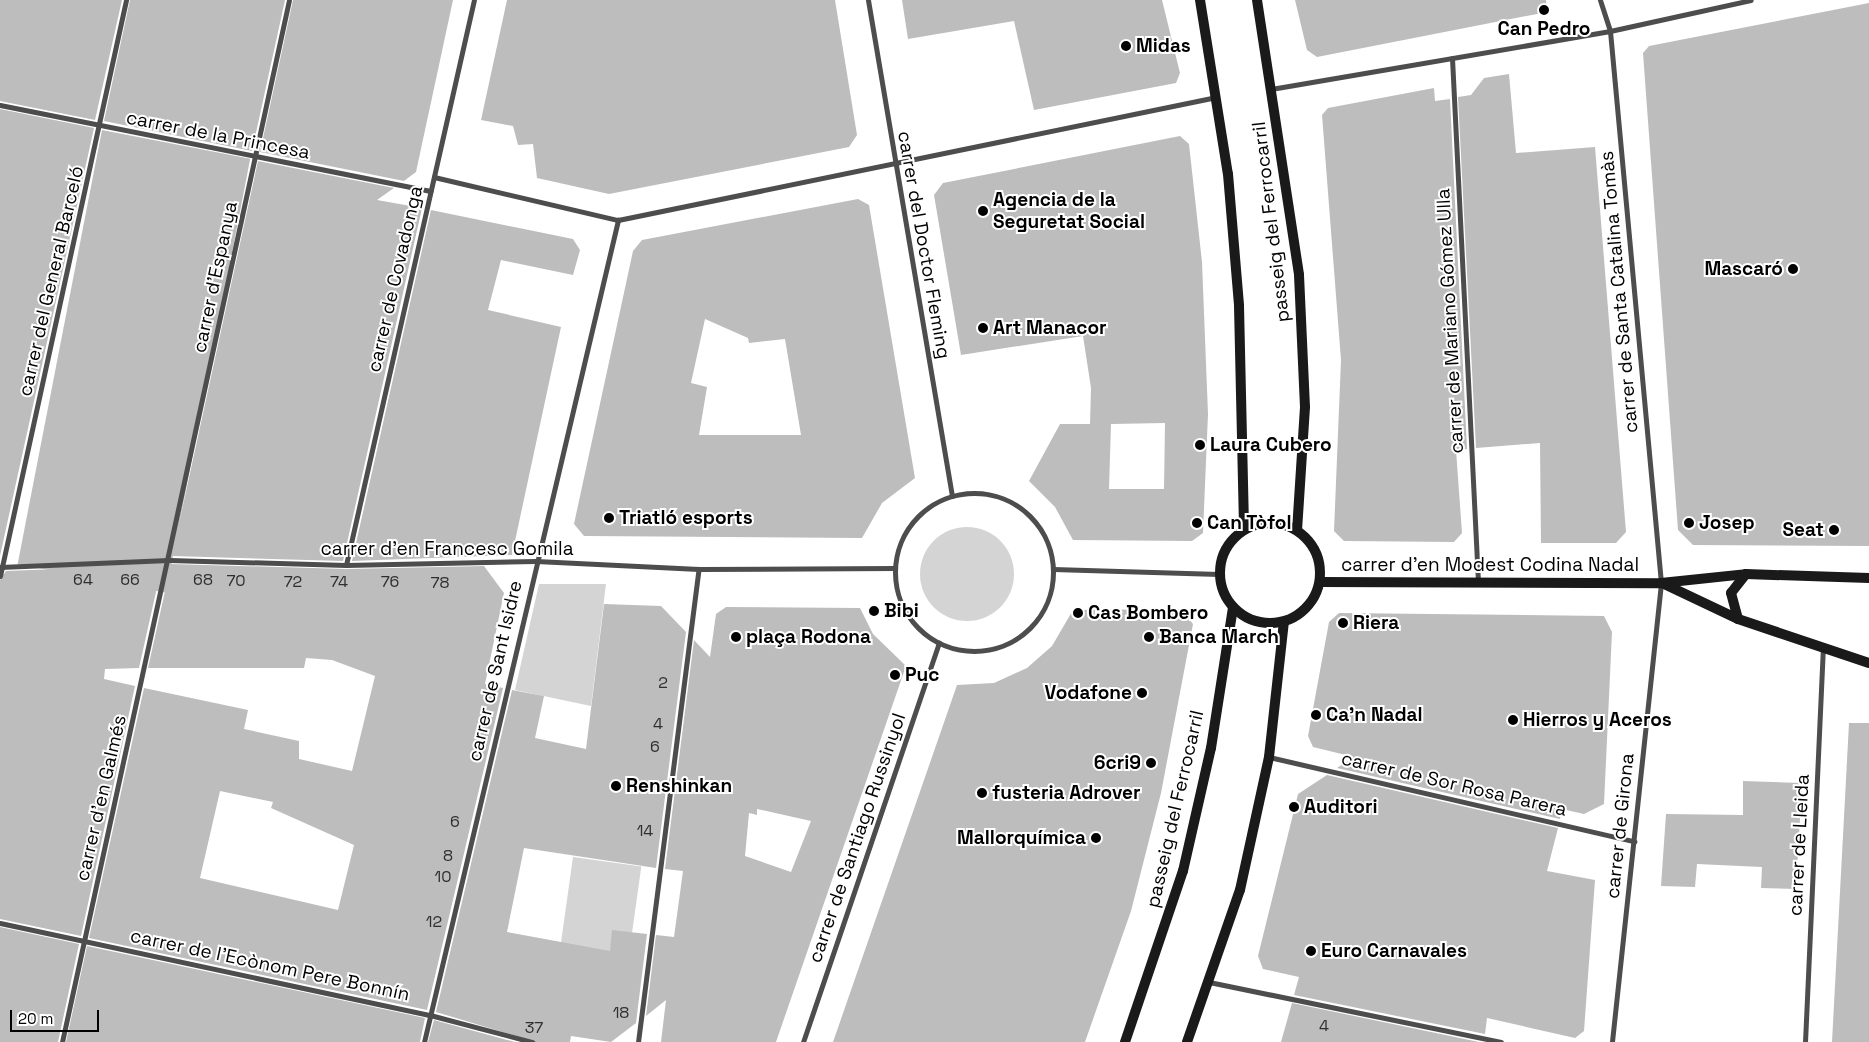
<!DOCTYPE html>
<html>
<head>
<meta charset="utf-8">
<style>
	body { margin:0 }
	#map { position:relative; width:1869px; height:1042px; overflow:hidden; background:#fff; font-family:"Space Grotesk",sans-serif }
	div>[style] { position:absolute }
	.green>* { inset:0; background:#d4d4d4; transform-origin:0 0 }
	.round { border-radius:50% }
	.building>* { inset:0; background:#bdbdbd; transform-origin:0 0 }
	.minor>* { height:5px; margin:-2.5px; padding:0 2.5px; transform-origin:2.5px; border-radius:2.5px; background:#4d4d4d }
	.minor>.ring { margin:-2.5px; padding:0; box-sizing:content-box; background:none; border:5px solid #4d4d4d; border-radius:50% }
	.secondary>* { height:10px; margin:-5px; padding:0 5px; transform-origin:5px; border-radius:5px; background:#1a1a1a }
	.secondary>.ring { margin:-5px; padding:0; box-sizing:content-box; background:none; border:10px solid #1a1a1a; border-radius:50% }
	.dots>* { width:14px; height:14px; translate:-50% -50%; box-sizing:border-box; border:2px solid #fff; border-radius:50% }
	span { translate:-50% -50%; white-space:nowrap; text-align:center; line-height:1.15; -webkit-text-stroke:4px #fff; paint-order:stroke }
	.number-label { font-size:16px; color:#2f2f2f }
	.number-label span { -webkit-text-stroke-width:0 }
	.poi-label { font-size:19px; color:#000; font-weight:700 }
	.left { translate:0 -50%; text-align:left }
	.right { translate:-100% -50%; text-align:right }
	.street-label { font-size:19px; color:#000 }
	.scale { position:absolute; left:10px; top:1010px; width:89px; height:22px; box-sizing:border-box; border:2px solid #000; border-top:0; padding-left:6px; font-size:15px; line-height:18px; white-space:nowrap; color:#000; -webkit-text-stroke:4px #fff; paint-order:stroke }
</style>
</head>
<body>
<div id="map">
	<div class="green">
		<div class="round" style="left:920px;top:527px;width:94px;height:94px"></div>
		<div style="clip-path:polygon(539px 584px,606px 584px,591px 706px,515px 690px)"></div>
		<div style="left:573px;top:857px;width:69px;height:89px;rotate:8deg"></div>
	</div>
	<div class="building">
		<div style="clip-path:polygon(0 0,122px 0,95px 120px,0 101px)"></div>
		<div style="clip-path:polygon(130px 0,285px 0,252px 151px,104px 121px)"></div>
		<div style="clip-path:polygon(293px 0,453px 0,416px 172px,404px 181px,260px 152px)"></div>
		<div style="clip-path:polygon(507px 0,835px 0,857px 135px,849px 147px,609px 194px,537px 178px,533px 144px,518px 145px,513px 126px,481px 120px)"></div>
		<div style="clip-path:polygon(902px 0,1162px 0,1180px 73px,1176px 83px,1034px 110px,1014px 21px,908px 39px)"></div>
		<div style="clip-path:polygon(1295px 0,1546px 0,1547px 12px,1317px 57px,1307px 50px)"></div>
		<div style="clip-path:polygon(1869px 3px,1869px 546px,1693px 545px,1678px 530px,1643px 53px,1649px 46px)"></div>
		<div style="clip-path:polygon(1509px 74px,1516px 153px,1595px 147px,1626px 532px,1616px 543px,1541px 543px,1540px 443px,1476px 448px,1458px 97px,1471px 95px,1484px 78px)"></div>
		<div style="clip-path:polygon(1434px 88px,1435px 101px,1450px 99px,1467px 449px,1456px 450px,1462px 533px,1454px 542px,1344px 541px,1334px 531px,1341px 360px,1322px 115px,1328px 108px)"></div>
		<div style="clip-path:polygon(0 109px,94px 128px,0 556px)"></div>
		<div style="left:102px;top:130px;width:151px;height:442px;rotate:11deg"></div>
		<div style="clip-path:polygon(evenodd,1180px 136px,1189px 144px,1202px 262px,1208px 414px,1203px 533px,1192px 541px,1073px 540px,1055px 507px,1029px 481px,1060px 424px,1090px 424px,1091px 388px,1083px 336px,961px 355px,934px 195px,943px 183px,1180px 136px,1165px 423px,1164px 489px,1109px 489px,1111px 424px,1165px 423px)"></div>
		<div style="clip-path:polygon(258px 161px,394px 188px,377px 200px,422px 208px,343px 561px,172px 556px)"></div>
		<div style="clip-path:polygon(evenodd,858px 199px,869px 205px,915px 478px,882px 503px,862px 538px,584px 536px,574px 524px,633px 251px,642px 240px,858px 199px,705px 319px,748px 338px,749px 343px,785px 339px,801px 435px,699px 435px,707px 387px,691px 383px,705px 319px)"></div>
		<div style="clip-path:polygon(431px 210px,573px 239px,580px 250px,573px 275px,501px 260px,488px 310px,561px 327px,512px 555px,352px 561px)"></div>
		<div style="clip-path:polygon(evenodd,171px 564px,346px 569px,484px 566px,504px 593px,485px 684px,503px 688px,427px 1010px,89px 938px,144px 688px,248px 710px,244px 729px,299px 741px,299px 759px,352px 771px,375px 676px,332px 660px,306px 658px,304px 668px,148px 668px,171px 564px,220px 791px,273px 802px,271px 808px,354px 845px,338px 910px,200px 878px,220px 791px)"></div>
		<div style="clip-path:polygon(162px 565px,139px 668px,105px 669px,104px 679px,135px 686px,81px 936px,0 919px,0 580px,6px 571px)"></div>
		<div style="clip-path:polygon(604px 604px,661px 606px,686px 632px,656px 868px,524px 848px,507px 932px,610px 951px,612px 930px,647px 934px,636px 1023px,611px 1042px,571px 1036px,570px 1042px,536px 1042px,436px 1012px,512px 690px,544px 696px,535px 738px,586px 749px)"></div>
		<div style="clip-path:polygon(evenodd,726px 607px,860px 608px,873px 634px,906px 666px,776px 1042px,661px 1042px,666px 1000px,646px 1016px,656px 935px,674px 937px,683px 871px,665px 869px,694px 640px,710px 657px,716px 614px,726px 607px,757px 809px,811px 821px,791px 872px,745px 856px,749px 813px,757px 815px,757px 809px)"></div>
		<div style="clip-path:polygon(1180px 609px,1193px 624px,1161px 793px,1131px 911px,1085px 1042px,833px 1042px,957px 685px,994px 683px,1027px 668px,1052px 646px,1073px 610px)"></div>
		<div style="clip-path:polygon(1339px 613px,1604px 616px,1612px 632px,1604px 804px,1584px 814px,1562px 809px,1560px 819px,1337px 768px,1354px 757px,1313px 747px,1308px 736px,1329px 622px)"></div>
		<div style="clip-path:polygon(1849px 723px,1869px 723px,1869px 1042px,1832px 1042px)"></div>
		<div style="clip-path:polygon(1327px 775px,1558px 828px,1547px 871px,1595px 880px,1584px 1031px,1575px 1038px,1487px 1018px,1485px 1034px,1294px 995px,1299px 977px,1263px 969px,1258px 956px,1298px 794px)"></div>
		<div style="clip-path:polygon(1743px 781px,1802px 783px,1796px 889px,1761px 888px,1762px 867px,1697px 864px,1695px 887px,1661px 886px,1666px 814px,1743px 815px)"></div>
		<div style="clip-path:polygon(0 927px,79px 944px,58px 1042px,0 1042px)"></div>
		<div style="clip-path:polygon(87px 946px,425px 1018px,420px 1042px,66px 1042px)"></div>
		<div style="clip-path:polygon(1292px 1003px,1479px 1042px,1281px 1042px)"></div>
		<div style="clip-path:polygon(434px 1020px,515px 1042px,428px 1042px)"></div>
	</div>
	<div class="minor">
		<div style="left:868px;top:0;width:503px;rotate:80.39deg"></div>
		<div style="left:1600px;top:0;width:33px;rotate:72deg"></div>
		<div style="left:1610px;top:31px;width:554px;rotate:84.72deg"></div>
		<div style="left:1661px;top:583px;width:462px;rotate:96.1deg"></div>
		<div style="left:1452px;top:58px;width:526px;rotate:87.16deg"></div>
		<div style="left:1271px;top:89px;width:344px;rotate:-9.7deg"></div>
		<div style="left:1610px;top:31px;width:144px;rotate:-12.4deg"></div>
		<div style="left:0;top:105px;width:439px;rotate:11.3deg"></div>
		<div style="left:434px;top:177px;width:189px;rotate:13.2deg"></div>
		<div style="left:618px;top:220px;width:611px;rotate:-11.62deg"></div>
		<div class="ring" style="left:895px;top:493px;width:153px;height:153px"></div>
		<div style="left:346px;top:565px;width:579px;rotate:-77.24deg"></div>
		<div style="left:0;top:567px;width:169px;rotate:-2.4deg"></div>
		<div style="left:169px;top:560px;width:177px;rotate:1.6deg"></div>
		<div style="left:346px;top:565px;width:190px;rotate:-1.2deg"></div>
		<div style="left:536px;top:561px;width:163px;rotate:2.8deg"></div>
		<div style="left:699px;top:569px;width:196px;rotate:-0.3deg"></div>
		<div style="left:1053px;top:569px;width:166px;rotate:1.7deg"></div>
		<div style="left:0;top:576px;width:590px;rotate:-77.66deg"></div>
		<div style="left:1269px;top:757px;width:375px;rotate:13deg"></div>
		<div style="left:0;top:923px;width:440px;rotate:12.1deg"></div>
		<div style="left:430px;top:1015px;width:106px;rotate:14.8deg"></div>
		<div style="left:1209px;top:982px;width:298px;rotate:11.6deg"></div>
		<div style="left:62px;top:1042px;width:1066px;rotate:-77.71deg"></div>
		<div style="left:424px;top:1042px;width:845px;rotate:-76.72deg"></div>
		<div style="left:638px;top:1042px;width:477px;rotate:-82.7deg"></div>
		<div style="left:803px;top:1042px;width:422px;rotate:-71.2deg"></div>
		<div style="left:1805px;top:1042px;width:392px;rotate:-87.4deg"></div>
	</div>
	<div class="secondary">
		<div style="left:1200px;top:0;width:176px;rotate:80.9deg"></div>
		<div style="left:1228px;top:174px;width:132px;rotate:85.2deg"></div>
		<div style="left:1239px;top:306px;width:223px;rotate:88.7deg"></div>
		<div style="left:1257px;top:0;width:278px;rotate:81.3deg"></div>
		<div style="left:1299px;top:275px;width:132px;rotate:87.4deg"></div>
		<div style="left:1305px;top:407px;width:123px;rotate:93.7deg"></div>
		<div class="ring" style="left:1220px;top:523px;width:90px;height:90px"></div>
		<div style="left:1320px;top:582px;width:341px;rotate:0.2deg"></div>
		<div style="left:1661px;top:583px;width:85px;rotate:-6deg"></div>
		<div style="left:1746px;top:574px;width:123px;rotate:1.9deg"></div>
		<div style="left:1662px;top:583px;width:84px;rotate:25.3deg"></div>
		<div style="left:1738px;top:619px;width:138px;rotate:18.6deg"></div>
		<div style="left:1738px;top:619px;width:27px;rotate:-105deg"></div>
		<div style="left:1731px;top:593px;width:24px;rotate:-52deg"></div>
		<div style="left:1125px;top:1042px;width:181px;rotate:-71.3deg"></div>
		<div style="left:1183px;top:871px;width:126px;rotate:-77.2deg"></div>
		<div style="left:1211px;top:748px;width:142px;rotate:-81.1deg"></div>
		<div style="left:1187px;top:1042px;width:161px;rotate:-70.8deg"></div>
		<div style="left:1240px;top:890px;width:136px;rotate:-77.7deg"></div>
		<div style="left:1269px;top:757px;width:136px;rotate:-83.7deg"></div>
	</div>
	<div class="dots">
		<div style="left:1544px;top:10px;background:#000"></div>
		<div style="left:1126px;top:46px;background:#000"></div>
		<div style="left:983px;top:211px;background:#000"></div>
		<div style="left:1793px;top:269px;background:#000"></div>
		<div style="left:983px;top:328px;background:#000"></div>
		<div style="left:1200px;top:445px;background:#000"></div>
		<div style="left:609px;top:518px;background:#000"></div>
		<div style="left:1197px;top:523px;background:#000"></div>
		<div style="left:1689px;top:523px;background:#000"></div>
		<div style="left:1834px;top:530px;background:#000"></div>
		<div style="left:874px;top:611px;background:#000"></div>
		<div style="left:1078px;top:613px;background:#000"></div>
		<div style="left:1343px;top:623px;background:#000"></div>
		<div style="left:736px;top:637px;background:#000"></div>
		<div style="left:1149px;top:637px;background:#000"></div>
		<div style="left:895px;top:675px;background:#000"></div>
		<div style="left:1142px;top:693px;background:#000"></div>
		<div style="left:1316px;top:715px;background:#000"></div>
		<div style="left:1513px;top:720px;background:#000"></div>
		<div style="left:1151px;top:763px;background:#000"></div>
		<div style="left:616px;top:786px;background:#000"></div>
		<div style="left:982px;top:793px;background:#000"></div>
		<div style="left:1294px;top:807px;background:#000"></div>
		<div style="left:1096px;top:838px;background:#000"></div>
		<div style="left:1311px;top:951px;background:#000"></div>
	</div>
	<div class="number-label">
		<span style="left:83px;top:580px">64</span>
		<span style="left:130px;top:580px">66</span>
		<span style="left:203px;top:580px">68</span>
		<span style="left:236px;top:581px">70</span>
		<span style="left:293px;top:582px">72</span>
		<span style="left:339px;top:582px">74</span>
		<span style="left:390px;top:582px">76</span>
		<span style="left:440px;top:583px">78</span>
		<span style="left:663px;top:683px">2</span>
		<span style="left:658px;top:724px">4</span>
		<span style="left:655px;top:747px">6</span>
		<span style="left:455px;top:822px">6</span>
		<span style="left:645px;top:831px">14</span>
		<span style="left:448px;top:856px">8</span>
		<span style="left:443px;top:877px">10</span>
		<span style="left:434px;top:922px">12</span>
		<span style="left:621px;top:1013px">18</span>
		<span style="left:1324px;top:1026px">4</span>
		<span style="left:534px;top:1028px">37</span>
	</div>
	<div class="poi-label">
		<span style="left:1544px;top:29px">Can Pedro</span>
		<span class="left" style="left:1136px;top:46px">Midas</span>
		<span class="left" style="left:993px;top:211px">Agencia de la<br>Seguretat Social</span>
		<span class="right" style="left:1783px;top:269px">Mascaró</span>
		<span class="left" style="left:993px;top:328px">Art Manacor</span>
		<span class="left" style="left:1210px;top:445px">Laura Cubero</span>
		<span class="left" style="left:619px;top:518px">Triatló esports</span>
		<span class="left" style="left:1207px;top:523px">Can Tòfol</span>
		<span class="left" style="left:1699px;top:523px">Josep</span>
		<span class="right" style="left:1824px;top:530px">Seat</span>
		<span class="left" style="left:884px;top:611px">Bibi</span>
		<span class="left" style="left:1088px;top:613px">Cas Bombero</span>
		<span class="left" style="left:1353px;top:623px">Riera</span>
		<span class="left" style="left:746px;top:637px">plaça Rodona</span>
		<span class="left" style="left:1159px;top:637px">Banca March</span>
		<span class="left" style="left:905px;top:675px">Puc</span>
		<span class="right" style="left:1132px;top:693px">Vodafone</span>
		<span class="left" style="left:1326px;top:715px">Ca'n Nadal</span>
		<span class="left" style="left:1523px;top:720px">Hierros y Aceros</span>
		<span class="right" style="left:1141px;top:763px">6cri9</span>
		<span class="left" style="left:626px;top:786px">Renshinkan</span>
		<span class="left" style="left:992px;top:793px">fusteria Adrover</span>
		<span class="left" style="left:1304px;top:807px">Auditori</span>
		<span class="right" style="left:1086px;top:838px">Mallorquímica</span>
		<span class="left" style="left:1321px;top:951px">Euro Carnavales</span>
	</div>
	<div class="street-label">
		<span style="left:218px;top:135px;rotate:11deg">carrer de la Princesa</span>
		<span style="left:1271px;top:222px;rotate:-97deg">passeig del Ferrocarril</span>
		<span style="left:924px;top:245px;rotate:80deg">carrer del Doctor Fleming</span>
		<span style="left:215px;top:277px;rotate:-78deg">carrer d'Espanya</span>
		<span style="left:395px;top:279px;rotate:-77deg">carrer de Covadonga</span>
		<span style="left:51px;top:281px;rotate:-77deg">carrer del General Barceló</span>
		<span style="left:1619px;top:292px;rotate:-95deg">carrer de Santa Catalina Tomàs</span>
		<span style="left:1450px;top:321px;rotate:-93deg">carrer de Mariano Gómez Ulla</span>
		<span style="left:447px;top:549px">carrer d'en Francesc Gomila</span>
		<span style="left:1490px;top:565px">carrer d'en Modest Codina Nadal</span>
		<span style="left:495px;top:671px;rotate:-77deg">carrer de Sant Isidre</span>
		<span style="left:1454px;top:784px;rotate:13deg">carrer de Sor Rosa Parera</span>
		<span style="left:101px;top:798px;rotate:-77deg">carrer d'en Galmés</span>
		<span style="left:1175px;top:809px;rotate:-77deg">passeig del Ferrocarril</span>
		<span style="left:1620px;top:826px;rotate:-84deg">carrer de Girona</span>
		<span style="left:857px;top:838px;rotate:-71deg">carrer de Santiago Russinyol</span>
		<span style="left:1799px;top:845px;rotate:-87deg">carrer de Lleida</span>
		<span style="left:270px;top:965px;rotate:12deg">carrer de l'Ecònom Pere Bonnín</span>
	</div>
	<div class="scale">20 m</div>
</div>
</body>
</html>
